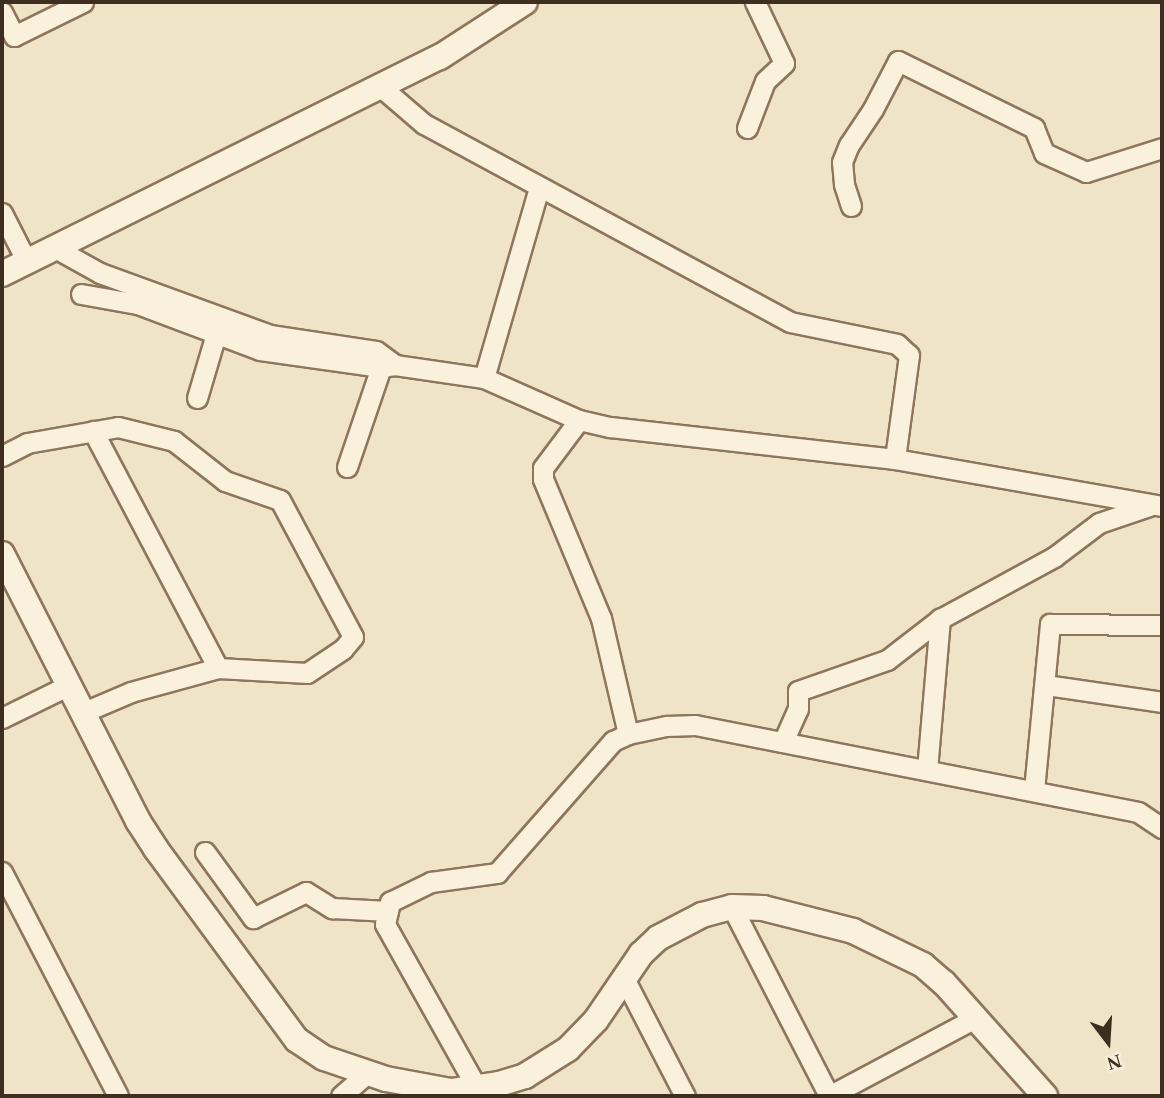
<!DOCTYPE html>
<html>
<head>
<meta charset="utf-8">
<style>
	body { margin:0 }
	#map { position:relative; width:1164px; height:1098px; overflow:hidden; background:#f0e4c8; font-family:Georgia,serif }
	div>[style] { position:absolute }
	.roads { filter:drop-shadow(2px 0 #8d765c) drop-shadow(-2px 0 #8d765c) drop-shadow(0 2px #8d765c) drop-shadow(0 -2px #8d765c) }
	.minor>* { height:19px; margin:-9.5px; padding:0 9.5px; transform-origin:9.5px; border-radius:9.5px; background:#faf1dc }
	.tertiary>* { height:24px; margin:-12px; padding:0 12px; transform-origin:12px; border-radius:12px; background:#faf1dc }
	span { translate:-50% -50%; white-space:nowrap; text-align:center; line-height:1.15; -webkit-text-stroke:5px #f7eed8; paint-order:stroke }
	.frame { position:absolute; inset:0; border:4px solid #3d2e20; pointer-events:none }
	.north { position:absolute; left:1073px; top:1007px; width:70px; height:70px; -webkit-text-stroke:5px #f7eed8; paint-order:stroke; rotate:163deg; font-size:19px; font-weight:700; line-height:28px; text-align:center; color:#3d2e20 }
	.north::after { content:''; display:block; margin:auto; width:24px; height:32px; background:#3d2e20; clip-path:polygon(50% 0,100% 100%,50% 72%,0 100%) }
</style>
</head>
<body>
<div id="map">
	<div class="roads">
		<div class="minor">
			<div style="left:2px;top:12px;width:27px;rotate:63deg"></div>
			<div style="left:14px;top:36px;width:77px;rotate:-26.2deg"></div>
			<div style="left:382px;top:88px;width:55px;rotate:40.6deg"></div>
			<div style="left:424px;top:124px;width:416px;rotate:28.4deg"></div>
			<div style="left:790px;top:322px;width:109px;rotate:11.6deg"></div>
			<div style="left:897px;top:344px;width:16px;rotate:43deg"></div>
			<div style="left:909px;top:355px;width:105px;rotate:97.7deg"></div>
			<div style="left:747px;top:128px;width:50px;rotate:-69deg"></div>
			<div style="left:765px;top:81px;width:26px;rotate:-43deg"></div>
			<div style="left:784px;top:63px;width:68px;rotate:-115.4deg"></div>
			<div style="left:851px;top:206px;width:23px;rotate:-108deg"></div>
			<div style="left:844px;top:184px;width:22px;rotate:-95deg"></div>
			<div style="left:842px;top:162px;width:18px;rotate:-68deg"></div>
			<div style="left:849px;top:145px;width:43px;rotate:-56.3deg"></div>
			<div style="left:873px;top:109px;width:54px;rotate:-62.5deg"></div>
			<div style="left:898px;top:61px;width:152px;rotate:26.2deg"></div>
			<div style="left:1034px;top:128px;width:27px;rotate:68deg"></div>
			<div style="left:1044px;top:153px;width:46px;rotate:24.3deg"></div>
			<div style="left:1086px;top:172px;width:80px;rotate:-17.5deg"></div>
			<div style="left:2px;top:213px;width:55px;rotate:63deg"></div>
			<div style="left:55px;top:248px;width:51px;rotate:29.1deg"></div>
			<div style="left:100px;top:273px;width:181px;rotate:20deg"></div>
			<div style="left:270px;top:335px;width:107px;rotate:8.6deg"></div>
			<div style="left:376px;top:351px;width:24px;rotate:36deg"></div>
			<div style="left:395px;top:365px;width:90px;rotate:8.3deg"></div>
			<div style="left:484px;top:378px;width:104px;rotate:23.9deg"></div>
			<div style="left:579px;top:420px;width:32px;rotate:13deg"></div>
			<div style="left:610px;top:427px;width:287px;rotate:6.4deg"></div>
			<div style="left:895px;top:459px;width:271px;rotate:10deg"></div>
			<div style="left:81px;top:294px;width:58px;rotate:10deg"></div>
			<div style="left:138px;top:304px;width:130px;rotate:20.7deg"></div>
			<div style="left:260px;top:350px;width:122px;rotate:8deg"></div>
			<div style="left:381px;top:367px;width:14px;rotate:-8deg"></div>
			<div style="left:484px;top:378px;width:198px;rotate:-73.9deg"></div>
			<div style="left:197px;top:398px;width:67px;rotate:-73.5deg"></div>
			<div style="left:579px;top:420px;width:60px;rotate:126.9deg"></div>
			<div style="left:543px;top:468px;width:11px;rotate:90deg"></div>
			<div style="left:543px;top:479px;width:151px;rotate:67.4deg"></div>
			<div style="left:601px;top:618px;width:119px;rotate:76.9deg"></div>
			<div style="left:93px;top:431px;width:268px;rotate:62.2deg"></div>
			<div style="left:2px;top:456px;width:28px;rotate:-27deg"></div>
			<div style="left:27px;top:443px;width:92px;rotate:-10deg"></div>
			<div style="left:118px;top:427px;width:58px;rotate:14deg"></div>
			<div style="left:174px;top:441px;width:65px;rotate:38.1deg"></div>
			<div style="left:225px;top:481px;width:58px;rotate:19.1deg"></div>
			<div style="left:280px;top:500px;width:155px;rotate:61.9deg"></div>
			<div style="left:353px;top:637px;width:16px;rotate:130deg"></div>
			<div style="left:343px;top:649px;width:43px;rotate:146.3deg"></div>
			<div style="left:307px;top:673px;width:89px;rotate:-176.8deg"></div>
			<div style="left:218px;top:668px;width:90px;rotate:164.6deg"></div>
			<div style="left:131px;top:692px;width:51px;rotate:156.9deg"></div>
			<div style="left:347px;top:467px;width:106px;rotate:-71.2deg"></div>
			<div style="left:1046px;top:685px;width:117px;rotate:8.3deg"></div>
			<div style="left:2px;top:718px;width:75px;rotate:-26.2deg"></div>
			<div style="left:783px;top:742px;width:36px;rotate:-66deg"></div>
			<div style="left:798px;top:709px;width:18px;rotate:-90deg"></div>
			<div style="left:798px;top:691px;width:94px;rotate:-19.2deg"></div>
			<div style="left:887px;top:660px;width:67px;rotate:-37.7deg"></div>
			<div style="left:940px;top:619px;width:130px;rotate:-28.5deg"></div>
			<div style="left:1054px;top:557px;width:56px;rotate:-37.1deg"></div>
			<div style="left:1099px;top:523px;width:53px;rotate:-18.8deg"></div>
			<div style="left:927px;top:770px;width:152px;rotate:-85.1deg"></div>
			<div style="left:1034px;top:790px;width:167px;rotate:-84.5deg"></div>
			<div style="left:1050px;top:624px;width:112px;rotate:0.5deg"></div>
			<div style="left:205px;top:852px;width:82px;rotate:54deg"></div>
			<div style="left:253px;top:918px;width:59px;rotate:-26.1deg"></div>
			<div style="left:306px;top:892px;width:31px;rotate:32deg"></div>
			<div style="left:332px;top:908px;width:56px;rotate:3.1deg"></div>
			<div style="left:2px;top:872px;width:252px;rotate:62.6deg"></div>
			<div style="left:732px;top:907px;width:212px;rotate:62.8deg"></div>
			<div style="left:625px;top:980px;width:131px;rotate:62.7deg"></div>
			<div style="left:477px;top:1088px;width:188px;rotate:-119.3deg"></div>
			<div style="left:385px;top:924px;width:23px;rotate:-77deg"></div>
			<div style="left:390px;top:902px;width:46px;rotate:-26deg"></div>
			<div style="left:431px;top:882px;width:67px;rotate:-7.8deg"></div>
			<div style="left:497px;top:873px;width:176px;rotate:-48.7deg"></div>
			<div style="left:613px;top:741px;width:17px;rotate:-25deg"></div>
			<div style="left:628px;top:734px;width:40px;rotate:-12deg"></div>
			<div style="left:667px;top:726px;width:28px;rotate:-2deg"></div>
			<div style="left:695px;top:725px;width:451px;rotate:11.1deg"></div>
			<div style="left:1138px;top:812px;width:29px;rotate:34deg"></div>
			<div style="left:341px;top:1096px;width:35px;rotate:-41deg"></div>
			<div style="left:829px;top:1096px;width:166px;rotate:-28.1deg"></div>
		</div>
		<div class="tertiary">
			<div style="left:2px;top:274px;width:489px;rotate:-26.4deg"></div>
			<div style="left:440px;top:57px;width:101px;rotate:-32.9deg"></div>
			<div style="left:2px;top:554px;width:300px;rotate:63deg"></div>
			<div style="left:138px;top:821px;width:33px;rotate:57deg"></div>
			<div style="left:156px;top:849px;width:237px;rotate:53.6deg"></div>
			<div style="left:297px;top:1040px;width:32px;rotate:34deg"></div>
			<div style="left:324px;top:1058px;width:65px;rotate:18.7deg"></div>
			<div style="left:386px;top:1079px;width:66px;rotate:10.5deg"></div>
			<div style="left:451px;top:1091px;width:49px;rotate:-8.3deg"></div>
			<div style="left:499px;top:1084px;width:27px;rotate:-17deg"></div>
			<div style="left:525px;top:1076px;width:51px;rotate:-32.1deg"></div>
			<div style="left:568px;top:1049px;width:40px;rotate:-46deg"></div>
			<div style="left:596px;top:1020px;width:80px;rotate:-55.7deg"></div>
			<div style="left:641px;top:954px;width:23px;rotate:-43deg"></div>
			<div style="left:658px;top:938px;width:50px;rotate:-27.6deg"></div>
			<div style="left:702px;top:915px;width:31px;rotate:-15deg"></div>
			<div style="left:732px;top:907px;width:31px;rotate:2deg"></div>
			<div style="left:763px;top:908px;width:93px;rotate:14.3deg"></div>
			<div style="left:853px;top:931px;width:78px;rotate:25.9deg"></div>
			<div style="left:923px;top:965px;width:28px;rotate:41deg"></div>
			<div style="left:944px;top:983px;width:152px;rotate:48.2deg"></div>
		</div>
	</div>
	<div class="frame"></div>
	<div class="north">N</div>
</div>
</body>
</html>
